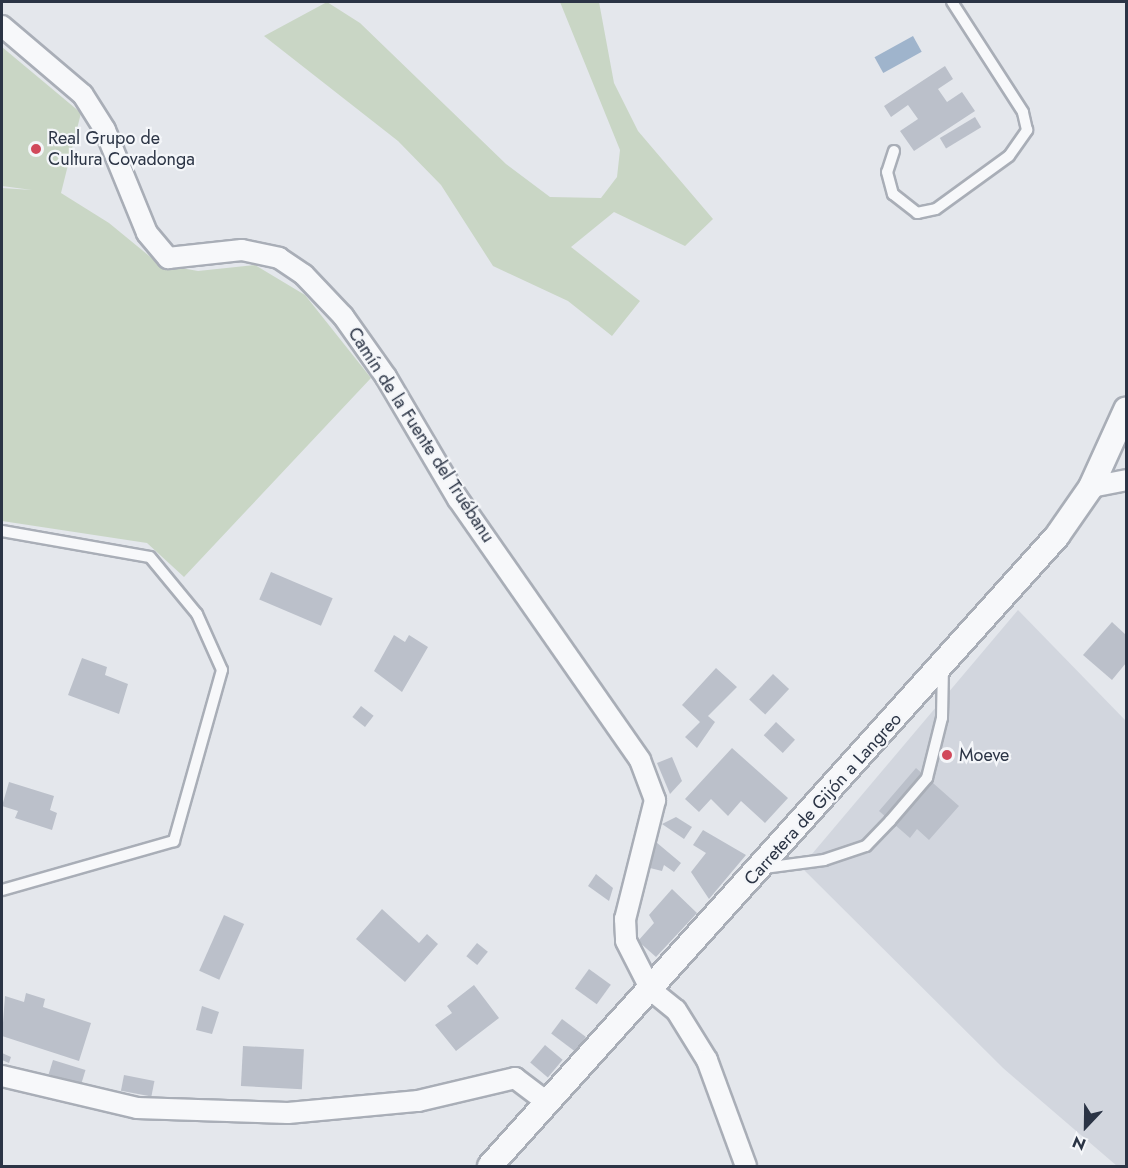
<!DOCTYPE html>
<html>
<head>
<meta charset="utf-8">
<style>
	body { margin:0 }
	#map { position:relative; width:1128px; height:1168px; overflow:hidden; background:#e4e7ec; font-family:Jost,sans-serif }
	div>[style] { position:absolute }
	.built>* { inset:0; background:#d2d6de }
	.green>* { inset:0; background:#c9d6c5 }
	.water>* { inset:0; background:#9fb4cc; transform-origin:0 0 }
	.building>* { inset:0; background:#bbc0ca; transform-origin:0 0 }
	.roads { filter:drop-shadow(2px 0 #a9aeb7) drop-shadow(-2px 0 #a9aeb7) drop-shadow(0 2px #a9aeb7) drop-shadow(0 -2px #a9aeb7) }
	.service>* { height:10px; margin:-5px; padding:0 5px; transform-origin:5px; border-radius:5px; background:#f7f8fa }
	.minor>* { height:20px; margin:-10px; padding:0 10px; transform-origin:10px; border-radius:10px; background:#f7f8fa }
	.tertiary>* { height:24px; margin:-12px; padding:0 12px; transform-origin:12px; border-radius:12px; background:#f7f8fa }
	.dots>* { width:16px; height:16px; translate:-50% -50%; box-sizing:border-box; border:3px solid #f4f6f9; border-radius:50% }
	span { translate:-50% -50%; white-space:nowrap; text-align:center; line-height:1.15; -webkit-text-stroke:4.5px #f4f6f9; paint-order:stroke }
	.poi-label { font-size:18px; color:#2b3445 }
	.left { translate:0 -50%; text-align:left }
	.street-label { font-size:18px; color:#2b3445 }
	.frame { position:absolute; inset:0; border:3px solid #2b3445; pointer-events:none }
	.north { position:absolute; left:1056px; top:1096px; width:60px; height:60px; -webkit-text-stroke:4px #f4f6f9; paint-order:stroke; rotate:202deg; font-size:16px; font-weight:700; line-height:24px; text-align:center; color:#2b3445 }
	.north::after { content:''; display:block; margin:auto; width:21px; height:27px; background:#2b3445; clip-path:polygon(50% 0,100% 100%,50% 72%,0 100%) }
</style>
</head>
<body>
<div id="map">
	<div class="built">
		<div style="clip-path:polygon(1018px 610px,1126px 721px,1126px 1166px,1117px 1166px,1003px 1068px,801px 867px)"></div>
	</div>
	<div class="green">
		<div style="clip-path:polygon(327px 2px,360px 23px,506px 164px,550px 197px,601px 198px,617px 177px,620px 150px,560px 2px,599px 2px,614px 83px,638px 131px,713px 219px,685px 246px,614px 212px,571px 247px,640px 301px,612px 336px,568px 301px,493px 266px,441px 185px,398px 141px,264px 36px)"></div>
		<div style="clip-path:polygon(2px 47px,81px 113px,61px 193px,109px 223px,159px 264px,198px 271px,255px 265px,305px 295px,371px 378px,184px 577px,147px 543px,2px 521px,2px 188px,32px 190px,2px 186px)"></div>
	</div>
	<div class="water">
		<div style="left:913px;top:36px;width:18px;height:44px;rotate:61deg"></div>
	</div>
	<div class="building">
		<div style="clip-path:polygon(945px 66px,953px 79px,938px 89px,947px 102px,962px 92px,975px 111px,914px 151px,900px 131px,918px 119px,908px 105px,891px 117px,884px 106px)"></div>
		<div style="left:975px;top:117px;width:12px;height:41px;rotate:59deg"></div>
		<div style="left:271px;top:572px;width:67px;height:30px;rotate:23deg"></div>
		<div style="clip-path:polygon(1112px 622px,1126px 635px,1126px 663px,1112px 680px,1083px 655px)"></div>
		<div style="clip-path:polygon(394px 635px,405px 642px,409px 635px,428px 647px,402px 692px,374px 671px)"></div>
		<div style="clip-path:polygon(82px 658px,107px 667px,105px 675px,128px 684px,119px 714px,68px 695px)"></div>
		<div style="clip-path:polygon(716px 668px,737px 687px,708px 716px,715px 722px,697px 748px,685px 737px,700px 722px,682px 705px)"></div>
		<div style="left:773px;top:674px;width:22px;height:35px;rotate:43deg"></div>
		<div style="left:361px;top:706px;width:16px;height:14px;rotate:38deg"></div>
		<div style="left:776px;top:722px;width:26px;height:18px;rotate:43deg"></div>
		<div style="clip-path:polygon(732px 748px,788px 798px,765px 823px,741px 801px,728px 816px,711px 799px,699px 812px,685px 799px)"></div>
		<div style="clip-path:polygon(672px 757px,682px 781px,670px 794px,657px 763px)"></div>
		<div style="clip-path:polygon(916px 768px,959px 806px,929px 840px,917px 829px,910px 838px,879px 811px)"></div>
		<div style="clip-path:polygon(9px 782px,54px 796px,50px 810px,57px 813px,52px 830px,15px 818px,18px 811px,2px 806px)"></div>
		<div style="clip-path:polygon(676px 817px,692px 827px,684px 839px,662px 824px)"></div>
		<div style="clip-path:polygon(703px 830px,746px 855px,709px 899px,691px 872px,706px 853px,693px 845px)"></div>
		<div style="clip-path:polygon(656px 842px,681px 863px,674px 872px,664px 865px,662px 871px,650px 868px)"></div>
		<div style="clip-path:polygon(596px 874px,613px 888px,609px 901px,588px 886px)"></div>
		<div style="clip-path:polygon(672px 889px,697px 913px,656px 957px,638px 941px,654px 923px,649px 915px)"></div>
		<div style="clip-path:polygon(382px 909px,419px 943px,427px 934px,438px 944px,405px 982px,356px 939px)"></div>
		<div style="left:224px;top:915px;width:22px;height:61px;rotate:24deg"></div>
		<div style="left:477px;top:943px;width:14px;height:17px;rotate:39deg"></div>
		<div style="left:589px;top:969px;width:27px;height:24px;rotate:36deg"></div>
		<div style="clip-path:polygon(474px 985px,499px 1018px,456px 1051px,435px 1025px,452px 1013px,447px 1006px)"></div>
		<div style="clip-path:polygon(26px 993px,45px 999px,43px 1007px,91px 1023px,79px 1061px,2px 1036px,5px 996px,24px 1002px)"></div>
		<div style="clip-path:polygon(202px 1006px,219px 1012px,212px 1034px,196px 1030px)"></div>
		<div style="left:562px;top:1019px;width:30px;height:18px;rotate:37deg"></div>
		<div style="left:545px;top:1045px;width:23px;height:23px;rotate:40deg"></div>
		<div style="left:243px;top:1046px;width:61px;height:40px;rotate:3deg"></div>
		<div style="clip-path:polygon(2px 1053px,11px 1057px,9px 1063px,2px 1060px)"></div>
		<div style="left:53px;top:1060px;width:34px;height:15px;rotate:17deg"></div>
		<div style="left:124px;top:1075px;width:31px;height:16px;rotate:11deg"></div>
	</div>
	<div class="roads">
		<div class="service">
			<div style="left:894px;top:151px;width:22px;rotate:108deg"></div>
			<div style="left:887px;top:172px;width:23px;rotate:75deg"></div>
			<div style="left:893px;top:194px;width:31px;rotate:38deg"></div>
			<div style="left:917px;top:213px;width:19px;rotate:-12deg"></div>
			<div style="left:936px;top:209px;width:90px;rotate:-36deg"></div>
			<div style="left:1009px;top:156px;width:32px;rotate:-55deg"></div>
			<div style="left:1027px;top:130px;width:18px;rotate:-103deg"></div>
			<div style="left:1023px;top:112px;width:131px;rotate:-122.8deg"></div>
			<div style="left:2px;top:531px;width:150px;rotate:10deg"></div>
			<div style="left:150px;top:557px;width:74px;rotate:50.5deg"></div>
			<div style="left:197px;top:614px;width:61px;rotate:65.9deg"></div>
			<div style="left:222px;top:670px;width:178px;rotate:105.7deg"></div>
			<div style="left:174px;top:841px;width:179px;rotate:164.1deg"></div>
			<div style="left:764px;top:868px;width:61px;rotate:-7.6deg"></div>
			<div style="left:824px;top:860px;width:44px;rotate:-18.4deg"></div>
			<div style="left:866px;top:846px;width:35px;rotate:-46deg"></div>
			<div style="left:890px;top:821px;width:57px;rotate:-49.3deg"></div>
			<div style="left:927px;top:778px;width:62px;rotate:-76deg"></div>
			<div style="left:942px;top:718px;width:50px;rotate:-88.9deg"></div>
		</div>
		<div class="minor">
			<div style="left:2px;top:26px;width:106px;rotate:40.4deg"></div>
			<div style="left:83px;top:95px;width:41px;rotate:57.8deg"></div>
			<div style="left:105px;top:130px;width:111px;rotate:67.8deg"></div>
			<div style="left:147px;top:233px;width:33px;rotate:50deg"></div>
			<div style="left:168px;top:258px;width:74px;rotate:-6.2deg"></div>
			<div style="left:242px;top:250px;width:38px;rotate:12deg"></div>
			<div style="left:279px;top:258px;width:30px;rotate:34deg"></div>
			<div style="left:304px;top:275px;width:57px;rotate:46.4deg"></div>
			<div style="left:343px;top:316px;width:75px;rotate:54.8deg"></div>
			<div style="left:386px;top:377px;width:142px;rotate:59.5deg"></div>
			<div style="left:458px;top:499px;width:318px;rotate:55.1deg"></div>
			<div style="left:640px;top:760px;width:43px;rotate:69.4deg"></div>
			<div style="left:655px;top:800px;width:123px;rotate:104.1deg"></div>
			<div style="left:625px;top:919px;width:22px;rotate:87deg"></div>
			<div style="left:626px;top:941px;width:55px;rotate:63deg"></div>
			<div style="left:651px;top:990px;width:32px;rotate:39deg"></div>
			<div style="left:676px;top:1010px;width:59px;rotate:58.2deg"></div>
			<div style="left:707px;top:1060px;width:113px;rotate:69.8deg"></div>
			<div style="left:1091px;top:487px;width:36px;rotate:-11deg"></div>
			<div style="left:2px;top:1076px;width:139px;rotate:13.3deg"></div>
			<div style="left:137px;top:1108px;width:151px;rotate:1.9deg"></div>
			<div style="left:288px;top:1113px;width:131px;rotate:-5.3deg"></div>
			<div style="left:418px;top:1101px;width:100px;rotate:-13.3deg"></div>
			<div style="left:515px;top:1078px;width:41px;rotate:37.1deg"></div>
		</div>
		<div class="tertiary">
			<div style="left:490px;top:1166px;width:848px;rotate:-48.01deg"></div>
			<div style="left:1057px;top:536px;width:60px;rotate:-55.2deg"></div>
			<div style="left:1091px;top:487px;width:85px;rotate:-65.6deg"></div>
		</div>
	</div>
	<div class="dots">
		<div style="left:36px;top:149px;background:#d1495b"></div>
		<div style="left:947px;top:755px;background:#d1495b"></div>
	</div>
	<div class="poi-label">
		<span class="left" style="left:48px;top:149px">Real Grupo de<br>Cultura Covadonga</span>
		<span class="left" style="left:959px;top:755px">Moeve</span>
	</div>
	<div class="street-label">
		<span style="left:421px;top:435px;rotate:57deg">Camín de la Fuente del Truébanu</span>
		<span style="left:823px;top:799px;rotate:-48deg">Carretera de Gijón a Langreo</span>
	</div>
	<div class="frame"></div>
	<div class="north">N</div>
</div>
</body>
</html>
